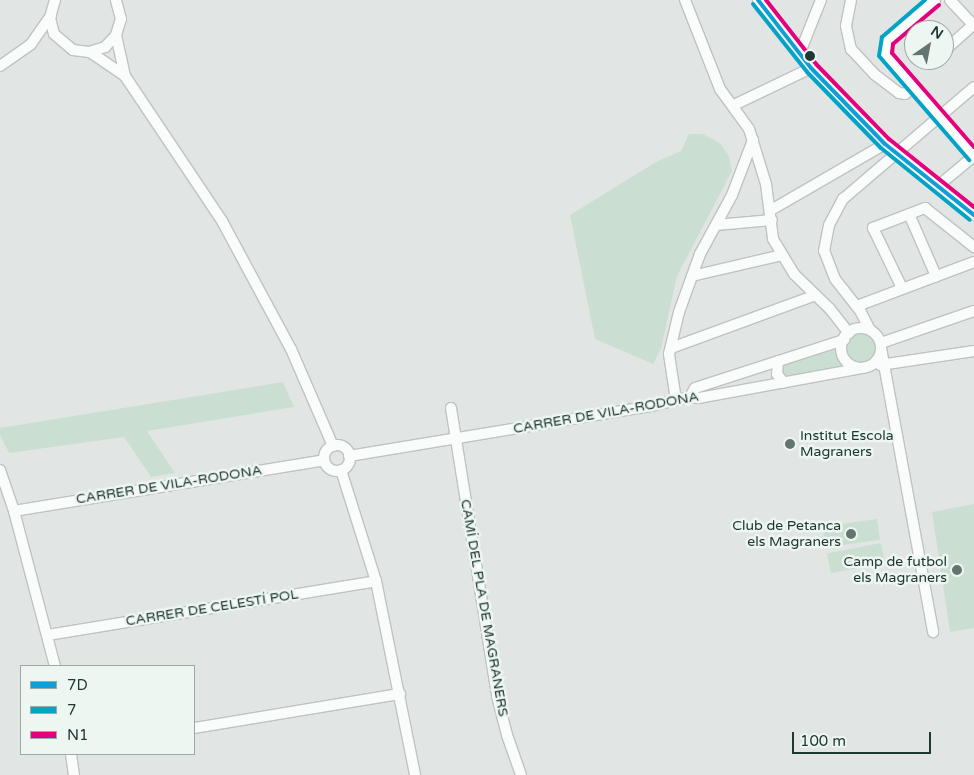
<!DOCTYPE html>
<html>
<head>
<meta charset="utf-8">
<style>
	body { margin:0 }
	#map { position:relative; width:974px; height:775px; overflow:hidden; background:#e1e6e4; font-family:"Varela Round",sans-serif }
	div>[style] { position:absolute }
	.green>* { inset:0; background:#cadfd1; transform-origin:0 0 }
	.round { border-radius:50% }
	.roads { filter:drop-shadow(1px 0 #bec3c1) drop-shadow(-1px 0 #bec3c1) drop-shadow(0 1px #bec3c1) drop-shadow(0 -1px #bec3c1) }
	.minor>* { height:10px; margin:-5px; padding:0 5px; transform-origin:5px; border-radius:5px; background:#fafbfb }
	.minor>.ring { margin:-5px; padding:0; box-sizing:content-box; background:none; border:10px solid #fafbfb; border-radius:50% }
	.bus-1>* { height:4px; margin:-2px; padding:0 2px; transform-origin:2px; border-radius:2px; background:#0f9ed6 }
	.bus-2>* { height:4px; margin:-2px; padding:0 2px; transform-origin:2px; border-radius:2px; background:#02a3c6 }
	.bus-3>* { height:4px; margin:-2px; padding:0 2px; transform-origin:2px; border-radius:2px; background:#e5007d }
	.dots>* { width:14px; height:14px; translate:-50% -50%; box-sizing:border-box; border:2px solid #eef6f2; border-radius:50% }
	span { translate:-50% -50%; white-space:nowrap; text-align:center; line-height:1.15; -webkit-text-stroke:5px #eef6f2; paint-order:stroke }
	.street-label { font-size:14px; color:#203833 }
	.poi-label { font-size:14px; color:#203833 }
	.left { translate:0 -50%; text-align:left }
	.right { translate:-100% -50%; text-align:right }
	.legend { position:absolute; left:20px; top:665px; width:175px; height:90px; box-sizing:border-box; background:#eef6f2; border:1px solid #9caaa6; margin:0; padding:6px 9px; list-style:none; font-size:15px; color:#203833 }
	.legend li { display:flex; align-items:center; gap:10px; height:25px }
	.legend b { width:25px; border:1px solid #9caaa6 }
	.north { position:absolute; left:904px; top:20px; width:50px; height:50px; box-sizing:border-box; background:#eef6f2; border:1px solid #9caaa6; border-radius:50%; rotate:33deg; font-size:14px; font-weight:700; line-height:20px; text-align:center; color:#203833 }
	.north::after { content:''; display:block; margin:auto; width:18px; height:22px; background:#647571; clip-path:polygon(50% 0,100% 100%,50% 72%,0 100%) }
	.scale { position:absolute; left:792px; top:732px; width:139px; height:22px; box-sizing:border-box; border:2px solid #203833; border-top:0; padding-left:6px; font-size:15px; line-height:18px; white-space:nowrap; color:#203833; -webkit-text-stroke:4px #eef6f2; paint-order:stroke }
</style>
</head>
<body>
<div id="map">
	<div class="green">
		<div style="clip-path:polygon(689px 134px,703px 134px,720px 143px,729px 156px,732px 171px,677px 276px,661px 349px,653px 364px,595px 339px,570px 215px,656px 162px,681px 151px)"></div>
		<div class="round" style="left:846px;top:333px;width:30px;height:30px"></div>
		<div style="clip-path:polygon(836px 346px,839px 358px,846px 368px,787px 378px,782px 375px,782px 365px)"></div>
		<div style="clip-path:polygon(283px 382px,294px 407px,147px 431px,175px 473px,151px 477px,124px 437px,9px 453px,0 435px,0 428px)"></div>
		<div style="clip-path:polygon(974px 504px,974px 628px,950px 632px,932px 512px)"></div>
		<div style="left:877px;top:519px;width:21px;height:55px;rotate:82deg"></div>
		<div style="left:881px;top:543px;width:20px;height:55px;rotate:79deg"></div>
	</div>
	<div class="roads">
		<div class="minor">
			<div style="left:55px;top:0;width:19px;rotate:106deg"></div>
			<div style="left:50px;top:18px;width:16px;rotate:76deg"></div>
			<div style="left:54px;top:34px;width:25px;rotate:40deg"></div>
			<div style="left:73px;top:50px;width:16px;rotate:7deg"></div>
			<div style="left:89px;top:52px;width:17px;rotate:-17deg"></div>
			<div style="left:105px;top:47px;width:16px;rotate:-47deg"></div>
			<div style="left:116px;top:35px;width:17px;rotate:-73deg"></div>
			<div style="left:121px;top:19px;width:20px;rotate:-105deg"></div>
			<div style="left:685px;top:0;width:96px;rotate:68.5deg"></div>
			<div style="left:720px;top:89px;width:49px;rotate:54.1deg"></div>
			<div style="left:749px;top:129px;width:58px;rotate:72.8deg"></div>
			<div style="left:766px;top:184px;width:55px;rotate:82.7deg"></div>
			<div style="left:773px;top:239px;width:41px;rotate:59deg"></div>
			<div style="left:794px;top:274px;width:50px;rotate:44.2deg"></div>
			<div style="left:830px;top:309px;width:31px;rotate:52deg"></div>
			<div style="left:758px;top:0;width:86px;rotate:52.1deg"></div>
			<div style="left:811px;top:68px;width:106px;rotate:45.8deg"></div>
			<div style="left:885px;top:144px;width:114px;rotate:38.6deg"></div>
			<div style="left:851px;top:0;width:26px;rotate:101deg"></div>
			<div style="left:846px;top:26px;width:24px;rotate:78deg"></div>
			<div style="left:851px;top:49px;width:34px;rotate:47deg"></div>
			<div style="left:874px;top:74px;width:31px;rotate:37deg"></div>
			<div style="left:899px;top:93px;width:6px;rotate:9deg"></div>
			<div style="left:905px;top:94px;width:9px;rotate:-41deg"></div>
			<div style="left:935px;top:0;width:63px;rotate:139.5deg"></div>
			<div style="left:887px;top:41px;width:14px;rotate:98deg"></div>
			<div style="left:885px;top:55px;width:135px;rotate:48.6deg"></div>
			<div style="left:950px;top:0;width:35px;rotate:47deg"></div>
			<div style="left:116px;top:35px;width:42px;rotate:77.6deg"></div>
			<div style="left:944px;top:51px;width:40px;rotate:-42deg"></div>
			<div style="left:90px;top:52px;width:42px;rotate:34.4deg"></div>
			<div style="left:125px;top:76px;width:174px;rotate:56.2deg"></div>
			<div style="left:222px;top:221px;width:145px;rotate:61.7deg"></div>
			<div style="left:291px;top:349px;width:106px;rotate:66.6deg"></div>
			<div style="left:799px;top:55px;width:59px;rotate:-68.2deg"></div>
			<div style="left:0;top:66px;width:38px;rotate:-35deg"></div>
			<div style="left:31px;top:44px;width:35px;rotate:-55deg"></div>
			<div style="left:734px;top:105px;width:85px;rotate:-25.7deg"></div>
			<div style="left:938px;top:186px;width:47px;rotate:-39.8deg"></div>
			<div style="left:771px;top:210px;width:132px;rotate:-30.1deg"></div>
			<div style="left:909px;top:214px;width:68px;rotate:66.5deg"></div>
			<div style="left:716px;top:225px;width:56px;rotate:-5.1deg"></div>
			<div style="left:692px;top:276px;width:92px;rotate:-13.1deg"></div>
			<div style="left:902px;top:288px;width:67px;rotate:-115.8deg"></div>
			<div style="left:873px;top:228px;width:56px;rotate:-21deg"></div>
			<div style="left:925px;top:208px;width:63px;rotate:38.5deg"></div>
			<div style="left:857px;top:306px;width:125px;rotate:-20.6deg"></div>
			<div class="ring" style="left:841px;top:328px;width:30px;height:30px"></div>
			<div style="left:870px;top:330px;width:20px;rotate:-117deg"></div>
			<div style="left:861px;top:312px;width:42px;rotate:-128.2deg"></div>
			<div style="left:835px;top:279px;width:30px;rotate:-111deg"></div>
			<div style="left:824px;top:251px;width:26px;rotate:-79deg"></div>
			<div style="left:829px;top:225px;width:30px;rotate:-62deg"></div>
			<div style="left:843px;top:199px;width:172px;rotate:-40.5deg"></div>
			<div style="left:881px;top:343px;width:98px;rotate:-19deg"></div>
			<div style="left:671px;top:348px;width:154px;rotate:-20.1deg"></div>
			<div style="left:881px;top:348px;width:289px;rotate:79.6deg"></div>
			<div style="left:778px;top:361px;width:13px;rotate:94deg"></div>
			<div style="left:777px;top:374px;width:11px;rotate:52deg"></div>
			<div style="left:880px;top:365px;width:95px;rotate:-8.5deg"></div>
			<div style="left:690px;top:397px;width:10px;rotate:-61deg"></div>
			<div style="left:695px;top:388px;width:157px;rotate:-17.9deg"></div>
			<div style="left:676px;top:400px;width:47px;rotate:-98.7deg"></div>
			<div style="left:669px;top:354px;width:43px;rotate:-76.6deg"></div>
			<div style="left:679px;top:312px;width:62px;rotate:-70.1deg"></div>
			<div style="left:700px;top:254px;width:67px;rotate:-61.5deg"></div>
			<div style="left:732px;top:195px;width:59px;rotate:-69.1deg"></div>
			<div style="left:451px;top:408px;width:292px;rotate:80.9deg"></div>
			<div style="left:497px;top:696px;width:40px;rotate:75.6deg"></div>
			<div style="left:507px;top:735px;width:42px;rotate:70.7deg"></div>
			<div class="ring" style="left:324px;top:445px;width:16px;height:16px"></div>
			<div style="left:349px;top:456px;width:301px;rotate:-9.4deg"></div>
			<div style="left:646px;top:407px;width:45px;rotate:-12.8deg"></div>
			<div style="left:690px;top:397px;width:9px;rotate:6deg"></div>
			<div style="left:699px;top:398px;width:166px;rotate:-10.4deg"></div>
			<div style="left:0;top:470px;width:43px;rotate:71.1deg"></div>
			<div style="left:14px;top:511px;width:160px;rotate:75.2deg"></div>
			<div style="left:341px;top:470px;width:116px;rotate:72.5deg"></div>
			<div style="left:376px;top:581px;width:198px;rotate:78.6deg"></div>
			<div style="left:14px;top:511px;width:314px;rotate:-9.3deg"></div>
			<div style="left:48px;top:635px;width:332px;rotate:-9.3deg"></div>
			<div style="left:194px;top:728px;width:209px;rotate:-9.4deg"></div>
			<div style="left:71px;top:754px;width:21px;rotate:82deg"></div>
		</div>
	</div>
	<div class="bus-1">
		<div style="left:758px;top:0;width:86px;rotate:52.1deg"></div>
		<div style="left:811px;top:68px;width:106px;rotate:45.8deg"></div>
		<div style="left:885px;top:144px;width:114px;rotate:38.6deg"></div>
	</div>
	<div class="bus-2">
		<div style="left:925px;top:0;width:57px;rotate:139.3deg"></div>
		<div style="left:882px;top:37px;width:19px;rotate:99deg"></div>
		<div style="left:879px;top:56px;width:138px;rotate:49.1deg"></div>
		<div style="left:753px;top:4px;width:87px;rotate:51.5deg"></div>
		<div style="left:807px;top:72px;width:106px;rotate:45.8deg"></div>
		<div style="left:881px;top:148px;width:114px;rotate:39deg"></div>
	</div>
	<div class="bus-3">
		<div style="left:766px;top:0;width:81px;rotate:52deg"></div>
		<div style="left:816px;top:64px;width:105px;rotate:45.8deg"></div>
		<div style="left:889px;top:139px;width:109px;rotate:38.7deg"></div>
		<div style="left:939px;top:5px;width:60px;rotate:139.7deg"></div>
		<div style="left:893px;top:44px;width:9px;rotate:96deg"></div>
		<div style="left:892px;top:53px;width:125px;rotate:48.9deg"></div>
	</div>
	<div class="dots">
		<div style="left:810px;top:56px;background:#203833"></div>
		<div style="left:790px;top:444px;background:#647571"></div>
		<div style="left:851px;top:534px;background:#647571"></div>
		<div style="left:957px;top:570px;background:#647571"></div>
	</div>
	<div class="street-label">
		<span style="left:606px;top:413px;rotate:-10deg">CARRER DE VILA-RODONA</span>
		<span style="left:169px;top:485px;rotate:-9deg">CARRER DE VILA-RODONA</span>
		<span style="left:212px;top:608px;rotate:-9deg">CARRER DE CELESTÍ POL</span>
		<span style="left:484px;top:608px;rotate:80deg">CAMÍ DEL PLA DE MAGRANERS</span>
	</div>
	<div class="poi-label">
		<span class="left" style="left:800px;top:444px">Institut Escola<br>Magraners</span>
		<span class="right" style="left:841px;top:534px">Club de Petanca<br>els Magraners</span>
		<span class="right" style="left:947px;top:570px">Camp de futbol<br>els Magraners</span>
	</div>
	<ul class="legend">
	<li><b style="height:6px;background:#0f9ed6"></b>7D</li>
	<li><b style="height:6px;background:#02a3c6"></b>7</li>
	<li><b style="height:6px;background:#e5007d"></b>N1</li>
	</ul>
	<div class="north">N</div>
	<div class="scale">100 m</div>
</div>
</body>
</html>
